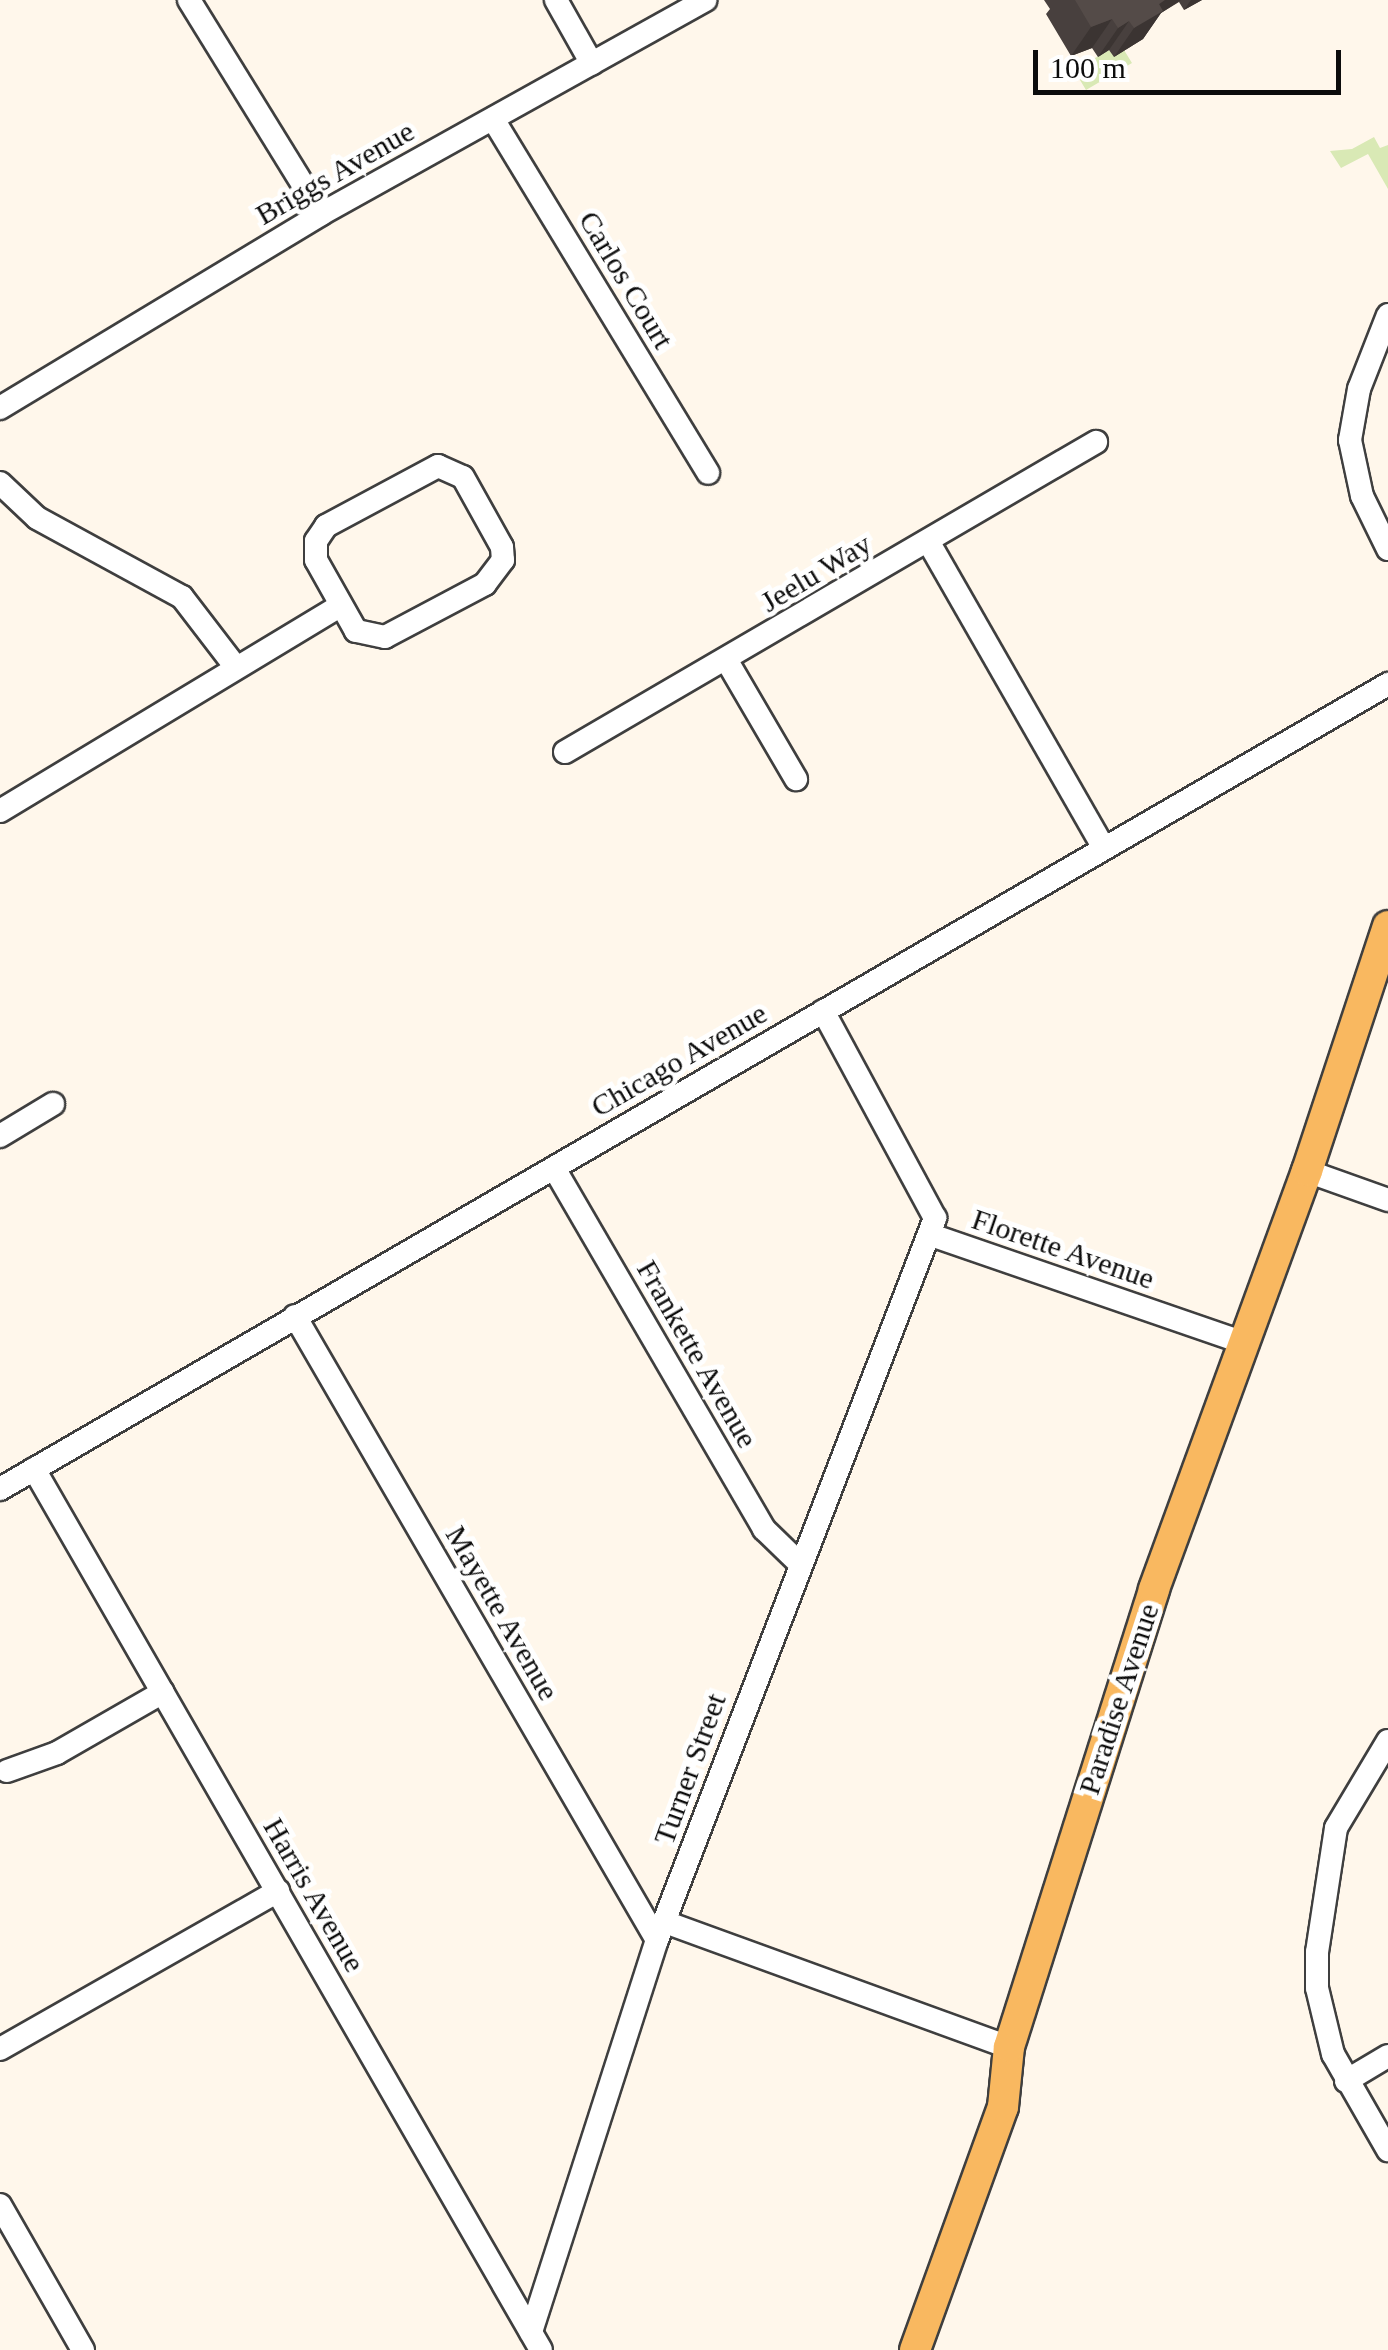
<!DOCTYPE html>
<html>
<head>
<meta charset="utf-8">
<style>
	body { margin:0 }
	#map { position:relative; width:1388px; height:2350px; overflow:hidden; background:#fff7eb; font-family:"Times New Roman",serif }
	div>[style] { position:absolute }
	.green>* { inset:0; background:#d9e9b5 }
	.roads { filter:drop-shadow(2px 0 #3f3f3f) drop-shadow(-2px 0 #3f3f3f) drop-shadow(0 2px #3f3f3f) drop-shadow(0 -2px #3f3f3f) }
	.minor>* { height:22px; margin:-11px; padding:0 11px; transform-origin:11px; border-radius:11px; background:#fff }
	.major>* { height:30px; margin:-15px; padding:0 15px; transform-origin:15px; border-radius:15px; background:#f9b860 }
	.wall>* { inset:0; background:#48403e }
	.shaded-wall>* { inset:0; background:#3b3432 }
	.building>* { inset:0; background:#544b48 }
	span { translate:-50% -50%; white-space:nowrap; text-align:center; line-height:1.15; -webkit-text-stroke:10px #fff; paint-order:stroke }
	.street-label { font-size:30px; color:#0c0c0c }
	.scale { position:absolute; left:1033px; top:50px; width:308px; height:45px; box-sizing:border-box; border:5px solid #0c0c0c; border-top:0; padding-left:12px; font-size:30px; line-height:35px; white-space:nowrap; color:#0c0c0c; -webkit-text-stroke:8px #fff; paint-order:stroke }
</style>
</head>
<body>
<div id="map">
	<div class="green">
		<div style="clip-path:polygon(1109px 50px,1114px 56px,1124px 50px,1132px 63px,1086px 90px,1074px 70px)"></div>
		<div style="clip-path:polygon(1374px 137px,1380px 148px,1388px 145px,1388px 189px,1368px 154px,1341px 168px,1330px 151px,1352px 149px)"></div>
	</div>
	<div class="roads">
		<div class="minor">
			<div style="left:189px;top:0;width:251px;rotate:58.3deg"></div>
			<div style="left:556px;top:0;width:73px;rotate:60.6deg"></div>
			<div style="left:493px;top:119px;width:414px;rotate:58.7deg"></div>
			<div style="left:1388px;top:315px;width:79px;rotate:111.4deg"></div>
			<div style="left:1359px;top:389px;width:52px;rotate:100deg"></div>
			<div style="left:1350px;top:440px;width:57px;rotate:77.9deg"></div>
			<div style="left:1362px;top:496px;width:59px;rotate:63.9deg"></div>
			<div style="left:0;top:408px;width:375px;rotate:-31.1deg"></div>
			<div style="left:321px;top:214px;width:440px;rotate:-29.1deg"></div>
			<div style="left:438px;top:466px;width:27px;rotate:24deg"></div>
			<div style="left:463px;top:477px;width:80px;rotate:60.9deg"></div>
			<div style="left:502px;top:547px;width:13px;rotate:86deg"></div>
			<div style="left:503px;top:560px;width:30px;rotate:127deg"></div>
			<div style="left:485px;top:584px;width:113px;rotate:152.1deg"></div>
			<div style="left:385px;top:637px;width:30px;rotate:-168deg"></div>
			<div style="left:356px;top:631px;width:81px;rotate:-119.4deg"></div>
			<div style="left:316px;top:560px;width:19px;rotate:-90deg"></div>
			<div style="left:316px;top:541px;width:18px;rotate:-56deg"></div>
			<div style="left:326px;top:526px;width:127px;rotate:-28.2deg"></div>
			<div style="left:0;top:483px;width:51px;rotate:43.4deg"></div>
			<div style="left:37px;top:518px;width:165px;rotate:28.6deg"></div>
			<div style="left:182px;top:597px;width:87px;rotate:52.5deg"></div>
			<div style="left:928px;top:541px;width:353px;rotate:60.2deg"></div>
			<div style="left:727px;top:661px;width:137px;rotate:59.7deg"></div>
			<div style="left:565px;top:752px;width:615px;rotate:-30.28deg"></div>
			<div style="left:0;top:811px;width:397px;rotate:-31.1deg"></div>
			<div style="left:0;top:1136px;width:62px;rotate:-31.1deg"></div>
			<div style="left:554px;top:1168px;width:418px;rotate:59.8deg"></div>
			<div style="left:764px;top:1529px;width:47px;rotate:44.1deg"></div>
			<div style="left:1307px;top:1171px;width:86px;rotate:19.7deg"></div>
			<div style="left:931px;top:1235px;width:331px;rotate:19deg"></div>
			<div style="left:295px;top:1316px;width:721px;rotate:59.88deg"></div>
			<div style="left:34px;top:1469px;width:1016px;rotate:60.08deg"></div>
			<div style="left:0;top:1489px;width:1605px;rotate:-30.11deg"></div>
			<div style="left:1388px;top:1741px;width:101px;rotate:120.9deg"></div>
			<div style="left:1336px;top:1828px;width:125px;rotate:98.7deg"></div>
			<div style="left:1317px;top:1952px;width:36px;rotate:90deg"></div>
			<div style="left:1317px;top:1988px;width:68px;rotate:76.4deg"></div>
			<div style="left:1333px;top:2054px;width:111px;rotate:60.2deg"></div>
			<div style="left:7px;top:1771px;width:53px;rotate:-19.8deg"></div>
			<div style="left:57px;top:1753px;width:122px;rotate:-29.9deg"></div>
			<div style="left:665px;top:1922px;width:366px;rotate:20deg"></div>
			<div style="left:0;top:2049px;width:320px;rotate:-29.6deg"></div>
			<div style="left:1346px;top:2081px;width:49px;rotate:-30.8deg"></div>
			<div style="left:0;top:2205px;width:167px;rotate:60.2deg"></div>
			<div style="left:531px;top:2332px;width:412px;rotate:-72.2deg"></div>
			<div style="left:657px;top:1940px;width:774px;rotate:-68.94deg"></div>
			<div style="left:935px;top:1218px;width:235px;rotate:-118.4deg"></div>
		</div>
		<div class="major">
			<div style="left:915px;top:2350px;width:258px;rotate:-70.1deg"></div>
			<div style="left:1003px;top:2107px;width:60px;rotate:-84.3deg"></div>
			<div style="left:1009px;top:2047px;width:480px;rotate:-72.4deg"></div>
			<div style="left:1154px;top:1589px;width:445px;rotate:-69.9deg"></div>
			<div style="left:1307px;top:1171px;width:258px;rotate:-71.7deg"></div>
		</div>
	</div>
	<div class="wall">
		<div style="clip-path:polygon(1044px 0,1202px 0,1184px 10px,1179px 2px,1161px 13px,1143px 39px,1114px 57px,1109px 50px,1098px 57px,1092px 48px,1071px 56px,1046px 14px,1050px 9px)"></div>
	</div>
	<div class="shaded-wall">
		<div style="clip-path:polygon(1164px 0,1181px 0,1161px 13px,1143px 39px,1114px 57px,1134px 28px)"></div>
		<div style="clip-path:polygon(1191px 0,1202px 0,1184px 10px)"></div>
		<div style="clip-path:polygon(1112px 19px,1092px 48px,1071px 56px,1091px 27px)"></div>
		<div style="clip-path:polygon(1129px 21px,1109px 50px,1098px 57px,1118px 28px)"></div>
	</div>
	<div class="building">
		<div style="clip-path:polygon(1075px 0,1165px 0,1159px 4px,1163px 11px,1134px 28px,1129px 21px,1118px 28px,1112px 19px,1091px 27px)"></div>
	</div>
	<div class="street-label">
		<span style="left:335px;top:173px;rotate:-30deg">Briggs Avenue</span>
		<span style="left:626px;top:280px;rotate:59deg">Carlos Court</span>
		<span style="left:816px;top:573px;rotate:-31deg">Jeelu Way</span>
		<span style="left:679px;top:1060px;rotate:-30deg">Chicago Avenue</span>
		<span style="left:1063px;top:1249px;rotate:19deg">Florette Avenue</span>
		<span style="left:697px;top:1354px;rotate:60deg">Frankette Avenue</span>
		<span style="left:502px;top:1613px;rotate:60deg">Mayette Avenue</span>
		<span style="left:1119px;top:1699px;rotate:-72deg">Paradise Avenue</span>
		<span style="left:690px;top:1769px;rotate:-70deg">Turner Street</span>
		<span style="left:314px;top:1895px;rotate:60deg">Harris Avenue</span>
	</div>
	<div class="scale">100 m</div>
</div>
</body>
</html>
